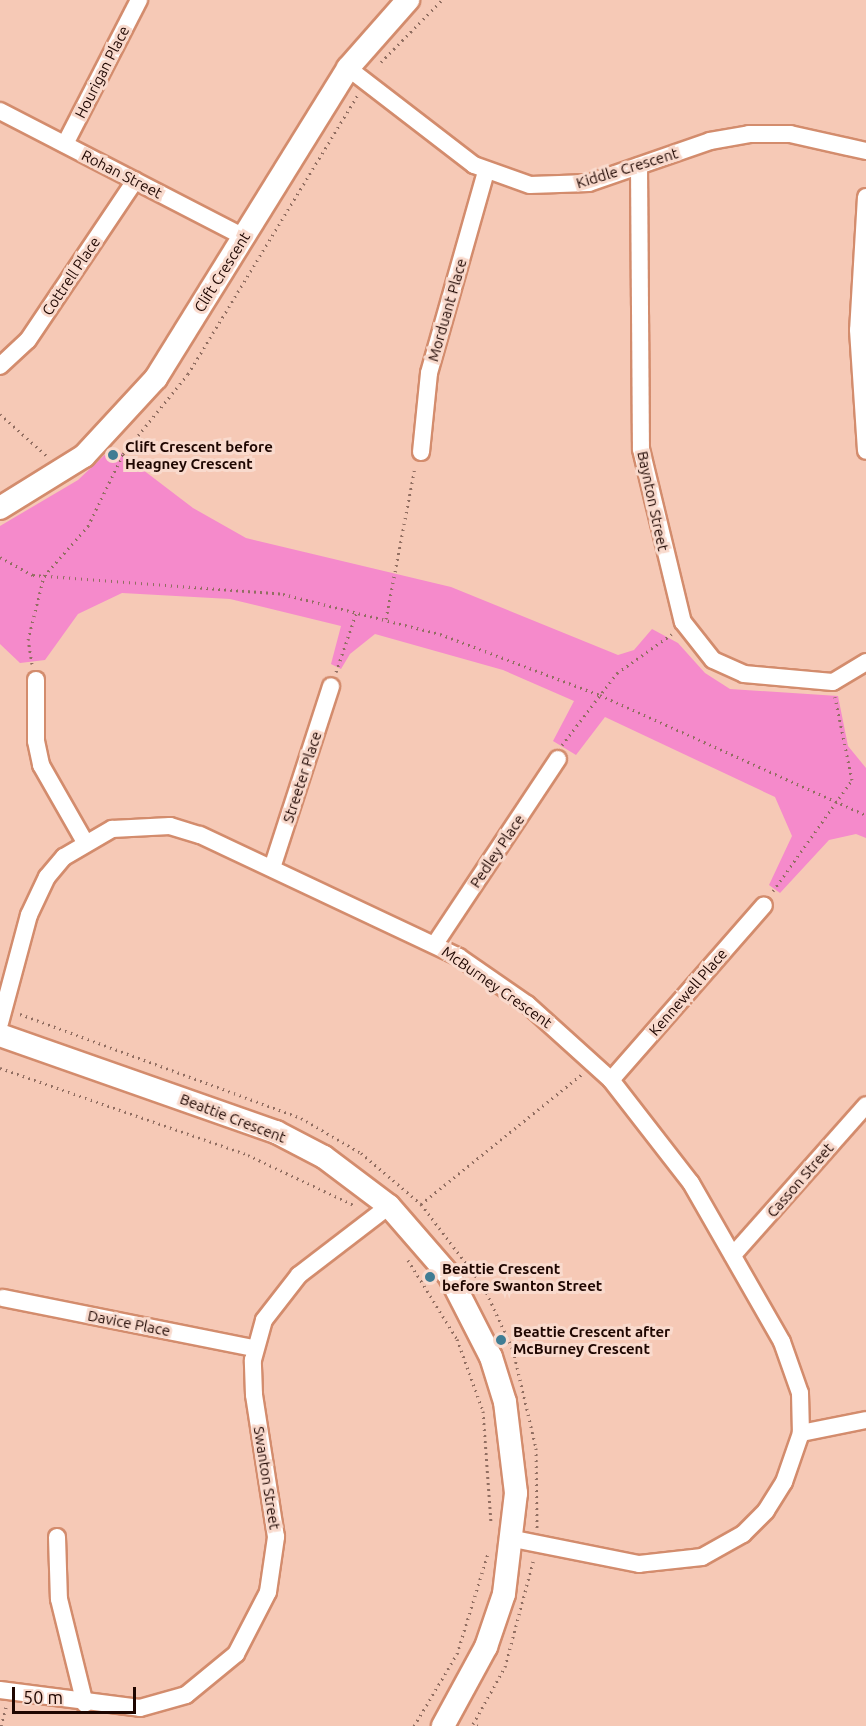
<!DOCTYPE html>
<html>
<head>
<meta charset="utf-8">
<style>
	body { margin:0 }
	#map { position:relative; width:866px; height:1726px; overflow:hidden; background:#f6c9b6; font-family:Ubuntu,sans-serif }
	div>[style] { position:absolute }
	.green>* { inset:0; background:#f58acb }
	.path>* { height:3px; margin-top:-1.5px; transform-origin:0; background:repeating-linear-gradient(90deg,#916e61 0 1.5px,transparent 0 6px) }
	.roads { filter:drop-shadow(2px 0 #d38c6d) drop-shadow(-2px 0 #d38c6d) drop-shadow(0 2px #d38c6d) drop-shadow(0 -2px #d38c6d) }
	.street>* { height:16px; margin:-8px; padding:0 8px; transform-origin:8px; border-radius:8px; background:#fff }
	.secondary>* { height:22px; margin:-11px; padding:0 11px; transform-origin:11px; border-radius:11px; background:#fff }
	.dots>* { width:16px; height:16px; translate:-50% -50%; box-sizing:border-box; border:3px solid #f9dacd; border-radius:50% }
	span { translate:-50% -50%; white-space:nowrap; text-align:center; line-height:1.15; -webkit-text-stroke:6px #f9dacd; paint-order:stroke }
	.street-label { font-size:15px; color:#1e0600 }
	.poi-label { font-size:15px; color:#1e0600; font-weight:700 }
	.left { translate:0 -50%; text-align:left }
	.scale { position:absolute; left:12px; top:1687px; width:124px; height:27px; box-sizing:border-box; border:3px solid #1e0600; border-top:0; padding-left:8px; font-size:18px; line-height:21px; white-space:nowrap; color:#1e0600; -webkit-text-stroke:4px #f9dacd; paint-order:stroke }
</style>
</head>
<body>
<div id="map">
	<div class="green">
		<div style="clip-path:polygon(113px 447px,193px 508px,246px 538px,451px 587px,618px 655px,634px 650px,652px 629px,678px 643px,705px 673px,730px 689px,838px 696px,848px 746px,866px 768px,866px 838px,856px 834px,829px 840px,780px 893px,769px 885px,792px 836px,775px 797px,605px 717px,576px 755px,553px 741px,574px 701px,503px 670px,375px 634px,350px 654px,341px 669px,331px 664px,341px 626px,230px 599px,122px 593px,78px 614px,45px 660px,20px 663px,0 644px,0 526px,78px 480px)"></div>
	</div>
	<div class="path">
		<div style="left:381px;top:62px;width:87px;rotate:-45.5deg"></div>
		<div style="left:0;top:414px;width:64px;rotate:41.9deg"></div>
		<div style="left:0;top:557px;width:38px;rotate:29deg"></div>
		<div style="left:33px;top:575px;width:251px;rotate:4.3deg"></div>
		<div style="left:283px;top:594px;width:162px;rotate:14.3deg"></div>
		<div style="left:440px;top:634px;width:171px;rotate:20.9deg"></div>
		<div style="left:600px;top:695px;width:292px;rotate:24.3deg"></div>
		<div style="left:386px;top:619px;width:155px;rotate:-79.2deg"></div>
		<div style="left:32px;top:664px;width:24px;rotate:-99deg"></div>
		<div style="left:28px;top:640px;width:66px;rotate:-76deg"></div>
		<div style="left:44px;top:576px;width:67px;rotate:-48.7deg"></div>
		<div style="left:88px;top:526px;width:80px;rotate:-64.1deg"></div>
		<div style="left:123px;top:454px;width:103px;rotate:-50.9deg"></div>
		<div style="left:188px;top:374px;width:328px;rotate:-58.7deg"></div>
		<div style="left:336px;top:672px;width:65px;rotate:-71deg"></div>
		<div style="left:562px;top:745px;width:91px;rotate:-52.6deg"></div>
		<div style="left:617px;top:673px;width:67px;rotate:-35.3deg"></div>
		<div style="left:773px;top:891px;width:136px;rotate:-54.6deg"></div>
		<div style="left:852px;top:780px;width:85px;rotate:-101.6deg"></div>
		<div style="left:20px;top:1014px;width:300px;rotate:20.3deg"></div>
		<div style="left:301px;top:1118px;width:69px;rotate:30.3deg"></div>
		<div style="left:361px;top:1153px;width:79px;rotate:40.4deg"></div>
		<div style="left:421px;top:1204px;width:104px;rotate:52.8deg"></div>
		<div style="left:484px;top:1287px;width:69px;rotate:65.3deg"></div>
		<div style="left:513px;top:1350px;width:101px;rotate:76.8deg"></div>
		<div style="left:536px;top:1448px;width:80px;rotate:89.3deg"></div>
		<div style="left:0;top:1068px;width:263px;rotate:19.3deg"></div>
		<div style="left:248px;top:1155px;width:117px;rotate:25.3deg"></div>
		<div style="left:421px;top:1204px;width:207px;rotate:-38.9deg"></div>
		<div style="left:408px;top:1260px;width:93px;rotate:58.2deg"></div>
		<div style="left:457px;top:1339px;width:77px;rotate:70.1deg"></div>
		<div style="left:483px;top:1411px;width:111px;rotate:85.9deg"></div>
		<div style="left:1px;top:1726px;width:20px;rotate:-75deg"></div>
		<div style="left:414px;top:1726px;width:84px;rotate:-59.2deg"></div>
		<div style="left:457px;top:1654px;width:106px;rotate:-72.9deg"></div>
		<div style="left:478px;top:1726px;width:5px;rotate:-158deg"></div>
		<div style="left:473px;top:1724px;width:65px;rotate:-60.7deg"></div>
		<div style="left:505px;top:1667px;width:113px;rotate:-75.1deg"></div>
	</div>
	<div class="roads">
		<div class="street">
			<div style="left:348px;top:68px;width:159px;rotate:37.6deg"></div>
			<div style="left:474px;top:165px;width:59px;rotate:19.7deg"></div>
			<div style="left:530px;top:185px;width:59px;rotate:-1.9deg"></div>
			<div style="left:589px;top:183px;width:128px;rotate:-19.1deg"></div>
			<div style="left:710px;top:141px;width:40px;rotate:-10deg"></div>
			<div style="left:749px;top:134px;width:41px"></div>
			<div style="left:790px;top:134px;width:78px;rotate:12.6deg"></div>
			<div style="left:0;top:111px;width:275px;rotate:27.3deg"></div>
			<div style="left:65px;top:144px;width:162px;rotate:-62.8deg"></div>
			<div style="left:639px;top:166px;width:283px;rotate:89.6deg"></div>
			<div style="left:641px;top:449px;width:178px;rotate:76.4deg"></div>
			<div style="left:683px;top:622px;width:48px;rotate:51.7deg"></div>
			<div style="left:713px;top:660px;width:34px;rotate:24deg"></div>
			<div style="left:744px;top:674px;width:89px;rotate:5.1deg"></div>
			<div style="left:833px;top:682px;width:39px;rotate:-31deg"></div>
			<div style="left:866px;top:197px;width:133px;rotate:93.4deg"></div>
			<div style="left:858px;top:330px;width:121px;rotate:86.2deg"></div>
			<div style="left:0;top:366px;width:38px;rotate:-43deg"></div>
			<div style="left:28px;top:340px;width:192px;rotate:-56.1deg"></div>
			<div style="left:421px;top:452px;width:79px;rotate:-84.2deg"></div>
			<div style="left:429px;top:373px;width:209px;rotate:-74.2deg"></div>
			<div style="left:36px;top:680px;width:61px;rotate:90deg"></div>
			<div style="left:36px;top:741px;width:25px;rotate:78deg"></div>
			<div style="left:41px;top:765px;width:89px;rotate:60.3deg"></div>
			<div style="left:272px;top:868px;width:191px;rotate:-72deg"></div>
			<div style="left:435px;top:944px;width:222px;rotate:-56.4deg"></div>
			<div style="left:0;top:1023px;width:112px;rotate:-75deg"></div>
			<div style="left:29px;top:915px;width:42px;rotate:-64.7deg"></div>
			<div style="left:47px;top:877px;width:26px;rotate:-50deg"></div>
			<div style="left:64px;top:857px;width:56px;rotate:-30.3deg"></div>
			<div style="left:112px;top:829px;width:58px;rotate:-3deg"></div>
			<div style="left:170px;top:826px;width:31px;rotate:17deg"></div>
			<div style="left:200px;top:835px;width:286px;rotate:25.2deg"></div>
			<div style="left:459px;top:957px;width:83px;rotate:34.7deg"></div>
			<div style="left:527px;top:1004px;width:113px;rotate:42.1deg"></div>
			<div style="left:611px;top:1080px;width:130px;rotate:52.2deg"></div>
			<div style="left:691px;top:1183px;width:183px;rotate:60.2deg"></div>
			<div style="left:782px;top:1342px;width:54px;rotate:70.6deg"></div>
			<div style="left:800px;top:1393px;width:40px;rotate:88.6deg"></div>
			<div style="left:801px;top:1433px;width:52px;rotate:109.1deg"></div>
			<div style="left:784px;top:1482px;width:34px;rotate:122deg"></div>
			<div style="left:766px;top:1511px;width:33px;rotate:135deg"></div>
			<div style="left:743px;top:1534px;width:47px;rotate:150.7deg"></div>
			<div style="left:702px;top:1557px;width:63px;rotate:173.7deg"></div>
			<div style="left:639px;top:1564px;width:127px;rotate:-168.7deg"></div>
			<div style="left:611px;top:1080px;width:232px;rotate:-48.8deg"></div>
			<div style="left:733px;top:1255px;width:200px;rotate:-48.4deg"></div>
			<div style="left:3px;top:1298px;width:256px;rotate:11.3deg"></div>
			<div style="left:801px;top:1433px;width:66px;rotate:-11.3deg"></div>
			<div style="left:57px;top:1537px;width:62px;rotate:88.2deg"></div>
			<div style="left:59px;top:1599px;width:108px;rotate:76.1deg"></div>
			<div style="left:0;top:1690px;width:141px;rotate:7.3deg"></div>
			<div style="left:140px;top:1708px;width:48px;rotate:-15.8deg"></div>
			<div style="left:186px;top:1695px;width:65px;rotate:-39.4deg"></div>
			<div style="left:236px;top:1654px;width:70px;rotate:-62.7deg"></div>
			<div style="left:268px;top:1592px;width:56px;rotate:-81.7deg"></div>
			<div style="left:276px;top:1537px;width:144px;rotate:-98.8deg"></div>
			<div style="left:254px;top:1395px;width:35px;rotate:-92deg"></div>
			<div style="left:253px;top:1360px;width:41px;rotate:-74.6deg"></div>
			<div style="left:264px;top:1320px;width:57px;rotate:-52.1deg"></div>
			<div style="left:299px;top:1275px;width:113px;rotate:-37.5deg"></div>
		</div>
		<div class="secondary">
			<div style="left:0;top:508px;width:99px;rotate:-31.8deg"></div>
			<div style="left:84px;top:456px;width:106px;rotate:-47.3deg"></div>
			<div style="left:156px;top:378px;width:365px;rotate:-58.2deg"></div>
			<div style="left:348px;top:68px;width:91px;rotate:-48.6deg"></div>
			<div style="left:0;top:1035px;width:293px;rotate:19.4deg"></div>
			<div style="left:276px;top:1132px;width:54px;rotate:27.5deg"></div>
			<div style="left:324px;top:1157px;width:81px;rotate:37deg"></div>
			<div style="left:389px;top:1206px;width:91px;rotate:49deg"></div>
			<div style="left:449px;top:1275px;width:92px;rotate:62.9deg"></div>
			<div style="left:491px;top:1357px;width:47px;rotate:72.7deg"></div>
			<div style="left:505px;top:1402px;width:92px;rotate:83.1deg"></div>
			<div style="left:516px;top:1493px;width:102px;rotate:96.8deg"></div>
			<div style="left:504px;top:1594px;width:56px;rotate:108.8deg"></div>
			<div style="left:486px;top:1647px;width:90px;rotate:118.6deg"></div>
		</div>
	</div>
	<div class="dots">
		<div style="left:113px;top:455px;background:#407d94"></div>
		<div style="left:430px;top:1277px;background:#407d94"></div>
		<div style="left:501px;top:1340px;background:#407d94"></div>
	</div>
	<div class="street-label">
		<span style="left:102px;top:72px;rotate:-63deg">Hourigan Place</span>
		<span style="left:627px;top:168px;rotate:-17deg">Kiddle Crescent</span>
		<span style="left:122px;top:174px;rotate:27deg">Rohan Street</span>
		<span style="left:222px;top:272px;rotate:-58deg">Clift Crescent</span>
		<span style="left:71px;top:276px;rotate:-56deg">Cottrell Place</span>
		<span style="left:447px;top:310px;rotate:-74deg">Morduant Place</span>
		<span style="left:653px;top:501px;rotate:78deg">Baynton Street</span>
		<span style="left:302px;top:777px;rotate:-72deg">Streeter Place</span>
		<span style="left:497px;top:851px;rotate:-56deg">Pedley Place</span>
		<span style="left:497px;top:987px;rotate:35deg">McBurney Crescent</span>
		<span style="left:688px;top:992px;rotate:-49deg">Kennewell Place</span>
		<span style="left:233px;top:1118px;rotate:21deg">Beattie Crescent</span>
		<span style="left:800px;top:1180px;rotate:-49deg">Casson Street</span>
		<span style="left:129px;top:1323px;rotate:11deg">Davice Place</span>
		<span style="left:267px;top:1478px;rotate:81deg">Swanton Street</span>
	</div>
	<div class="poi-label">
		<span class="left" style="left:125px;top:455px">Clift Crescent before<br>Heagney Crescent</span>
		<span class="left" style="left:442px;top:1277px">Beattie Crescent<br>before Swanton Street</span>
		<span class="left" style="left:513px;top:1340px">Beattie Crescent after<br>McBurney Crescent</span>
	</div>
	<div class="scale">50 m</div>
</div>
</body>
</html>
